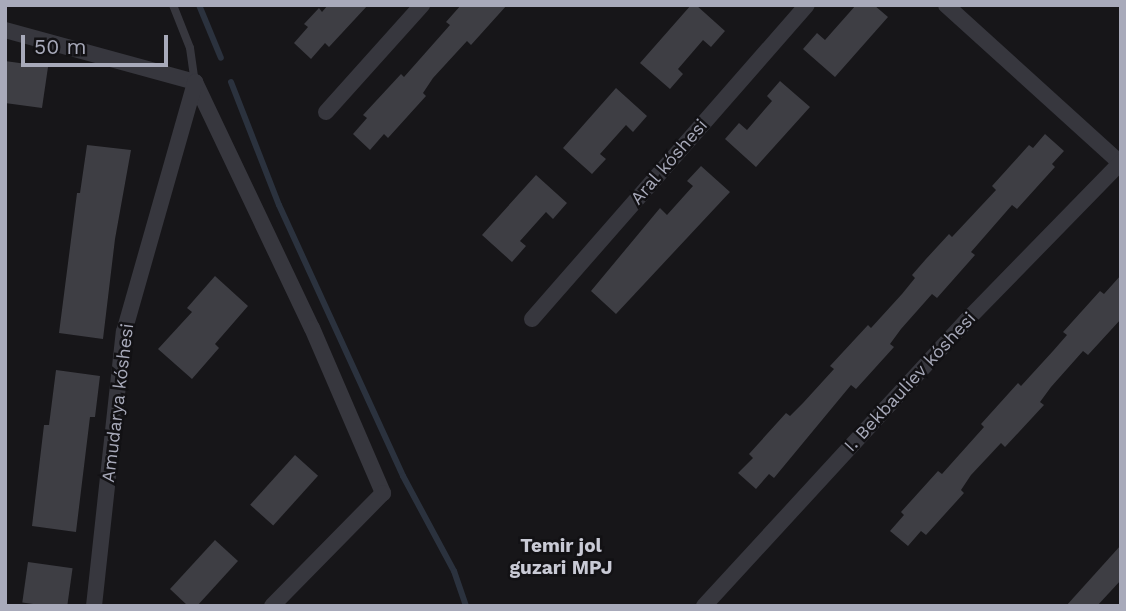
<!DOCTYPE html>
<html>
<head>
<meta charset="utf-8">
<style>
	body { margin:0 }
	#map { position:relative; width:1126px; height:611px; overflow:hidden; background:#171619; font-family:"Work Sans",sans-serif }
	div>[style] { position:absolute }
	.stream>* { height:6px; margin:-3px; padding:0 3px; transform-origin:3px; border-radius:3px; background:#2b323e }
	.building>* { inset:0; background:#3e3e44; transform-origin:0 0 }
	.service>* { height:8px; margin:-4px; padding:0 4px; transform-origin:4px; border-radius:4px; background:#37373e }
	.minor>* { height:16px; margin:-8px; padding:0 8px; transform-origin:8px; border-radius:8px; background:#37373e }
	span { translate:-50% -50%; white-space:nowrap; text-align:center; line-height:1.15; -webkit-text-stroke:5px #121114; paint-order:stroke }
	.street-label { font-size:18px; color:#a8aaba }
	.neighbourhood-label { font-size:19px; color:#c9cad5; font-weight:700 }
	.frame { position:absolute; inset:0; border:7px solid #a8aaba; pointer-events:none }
	.scale { position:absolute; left:21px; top:35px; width:147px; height:32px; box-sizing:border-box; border:4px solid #a8aaba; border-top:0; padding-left:9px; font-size:21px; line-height:24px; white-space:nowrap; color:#a8aaba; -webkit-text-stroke:5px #121114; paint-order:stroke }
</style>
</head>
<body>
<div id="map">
	<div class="stream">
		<div style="left:199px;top:5px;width:57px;rotate:67.5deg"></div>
		<div style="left:231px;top:82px;width:132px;rotate:68.7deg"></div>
		<div style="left:279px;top:205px;width:298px;rotate:65.4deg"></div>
		<div style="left:403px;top:476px;width:108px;rotate:61.8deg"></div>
		<div style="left:454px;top:571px;width:37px;rotate:71deg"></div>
	</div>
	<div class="building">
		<div style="clip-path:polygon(328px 5px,368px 5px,329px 47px,325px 43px,311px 59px,294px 43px,308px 27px,304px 24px,319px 8px,322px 12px)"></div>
		<div style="clip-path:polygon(461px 5px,507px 5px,471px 45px,467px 41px,433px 78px,423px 93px,426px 96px,388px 138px,384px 134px,370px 150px,353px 134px,367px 118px,363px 115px,401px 74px,404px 77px,450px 25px,446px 22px)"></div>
		<div style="clip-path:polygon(691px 5px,696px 5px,725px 31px,711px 47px,703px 40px,678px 69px,683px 74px,670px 89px,640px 63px)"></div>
		<div style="clip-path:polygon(856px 5px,874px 5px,888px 17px,835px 77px,803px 49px,817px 33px,825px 40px)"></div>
		<div style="clip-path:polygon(5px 61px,48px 67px,42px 108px,5px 103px)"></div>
		<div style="clip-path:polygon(780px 81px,810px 107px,756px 167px,725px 139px,739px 123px,747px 130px,772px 101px,767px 96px)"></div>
		<div style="clip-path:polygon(616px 88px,647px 116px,633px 132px,626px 125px,600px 154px,606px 159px,592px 174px,563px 148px)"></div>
		<div style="clip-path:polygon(1045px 134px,1064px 151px,1052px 164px,1055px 167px,1017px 209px,1012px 205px,971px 252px,975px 255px,937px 298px,932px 294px,901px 329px,890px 344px,894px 347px,856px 389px,851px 385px,774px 478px,769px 474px,756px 489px,738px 473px,753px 458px,749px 454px,786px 413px,790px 416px,803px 403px,834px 369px,830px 366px,868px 325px,871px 328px,902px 294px,915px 278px,912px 275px,926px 259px,949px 234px,952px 237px,996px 190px,992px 186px,1029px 145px,1033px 148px)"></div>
		<div style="clip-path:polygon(87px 145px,131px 150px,115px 239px,103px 339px,59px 333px,77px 193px,80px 193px)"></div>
		<div style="clip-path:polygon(701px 166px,730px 192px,616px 314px,591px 291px,660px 208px,667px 215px,693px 186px,687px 181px)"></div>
		<div style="clip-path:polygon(536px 175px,567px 203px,553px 219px,546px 212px,520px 241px,526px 246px,512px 262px,482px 235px)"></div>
		<div style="clip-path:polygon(1121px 275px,1121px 319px,1088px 355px,1083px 351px,1051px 387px,1040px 402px,1044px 405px,1005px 447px,1001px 443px,971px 475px,961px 490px,964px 493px,926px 535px,921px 531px,908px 546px,890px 531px,904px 515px,901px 512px,938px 471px,942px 474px,984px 427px,981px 424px,1018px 383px,1021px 386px,1053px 351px,1067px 335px,1063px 332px,1100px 291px,1104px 294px)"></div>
		<div style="clip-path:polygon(215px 276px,248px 306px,215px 344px,219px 348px,192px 379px,158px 349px,192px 312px,187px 308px)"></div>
		<div style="clip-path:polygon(56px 370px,100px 376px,95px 417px,90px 417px,76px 532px,32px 526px,44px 425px,49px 425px)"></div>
		<div style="left:295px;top:455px;width:31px;height:67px;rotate:42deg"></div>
		<div style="clip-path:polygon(215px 540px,238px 561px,197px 606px,188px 606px,170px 589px)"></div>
		<div style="clip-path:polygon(1121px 545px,1121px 580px,1097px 606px,1066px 606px)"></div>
		<div style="left:28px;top:562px;width:45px;height:41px;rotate:8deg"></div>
	</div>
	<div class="service">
		<div style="left:173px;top:5px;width:46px;rotate:68.4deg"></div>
		<div style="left:190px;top:48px;width:34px;rotate:82deg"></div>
	</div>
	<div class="minor">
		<div style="left:946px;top:5px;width:235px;rotate:42.2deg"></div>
		<div style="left:5px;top:30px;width:197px;rotate:15.3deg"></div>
		<div style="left:195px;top:82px;width:272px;rotate:64.6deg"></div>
		<div style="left:312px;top:328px;width:180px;rotate:66.7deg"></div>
		<div style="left:383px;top:493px;width:158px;rotate:134.5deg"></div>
		<div style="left:326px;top:112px;width:144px;rotate:-48.1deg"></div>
		<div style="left:532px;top:319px;width:417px;rotate:-48.8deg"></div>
		<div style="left:94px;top:606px;width:276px;rotate:-83.8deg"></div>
		<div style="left:124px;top:332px;width:260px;rotate:-74.1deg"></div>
		<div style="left:704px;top:606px;width:389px;rotate:-47.4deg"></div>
		<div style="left:967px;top:320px;width:221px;rotate:-45.7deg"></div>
	</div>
	<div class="street-label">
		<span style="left:669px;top:162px;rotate:-49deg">Aral kóshesi</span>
		<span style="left:910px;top:382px;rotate:-47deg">I. Bekbauliev kóshesi</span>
		<span style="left:118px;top:403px;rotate:-83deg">Amudarya kóshesi</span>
	</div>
	<div class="neighbourhood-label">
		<span style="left:561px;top:557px">Temir jol<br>guzari MPJ</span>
	</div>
	<div class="frame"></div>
	<div class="scale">50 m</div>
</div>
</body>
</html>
